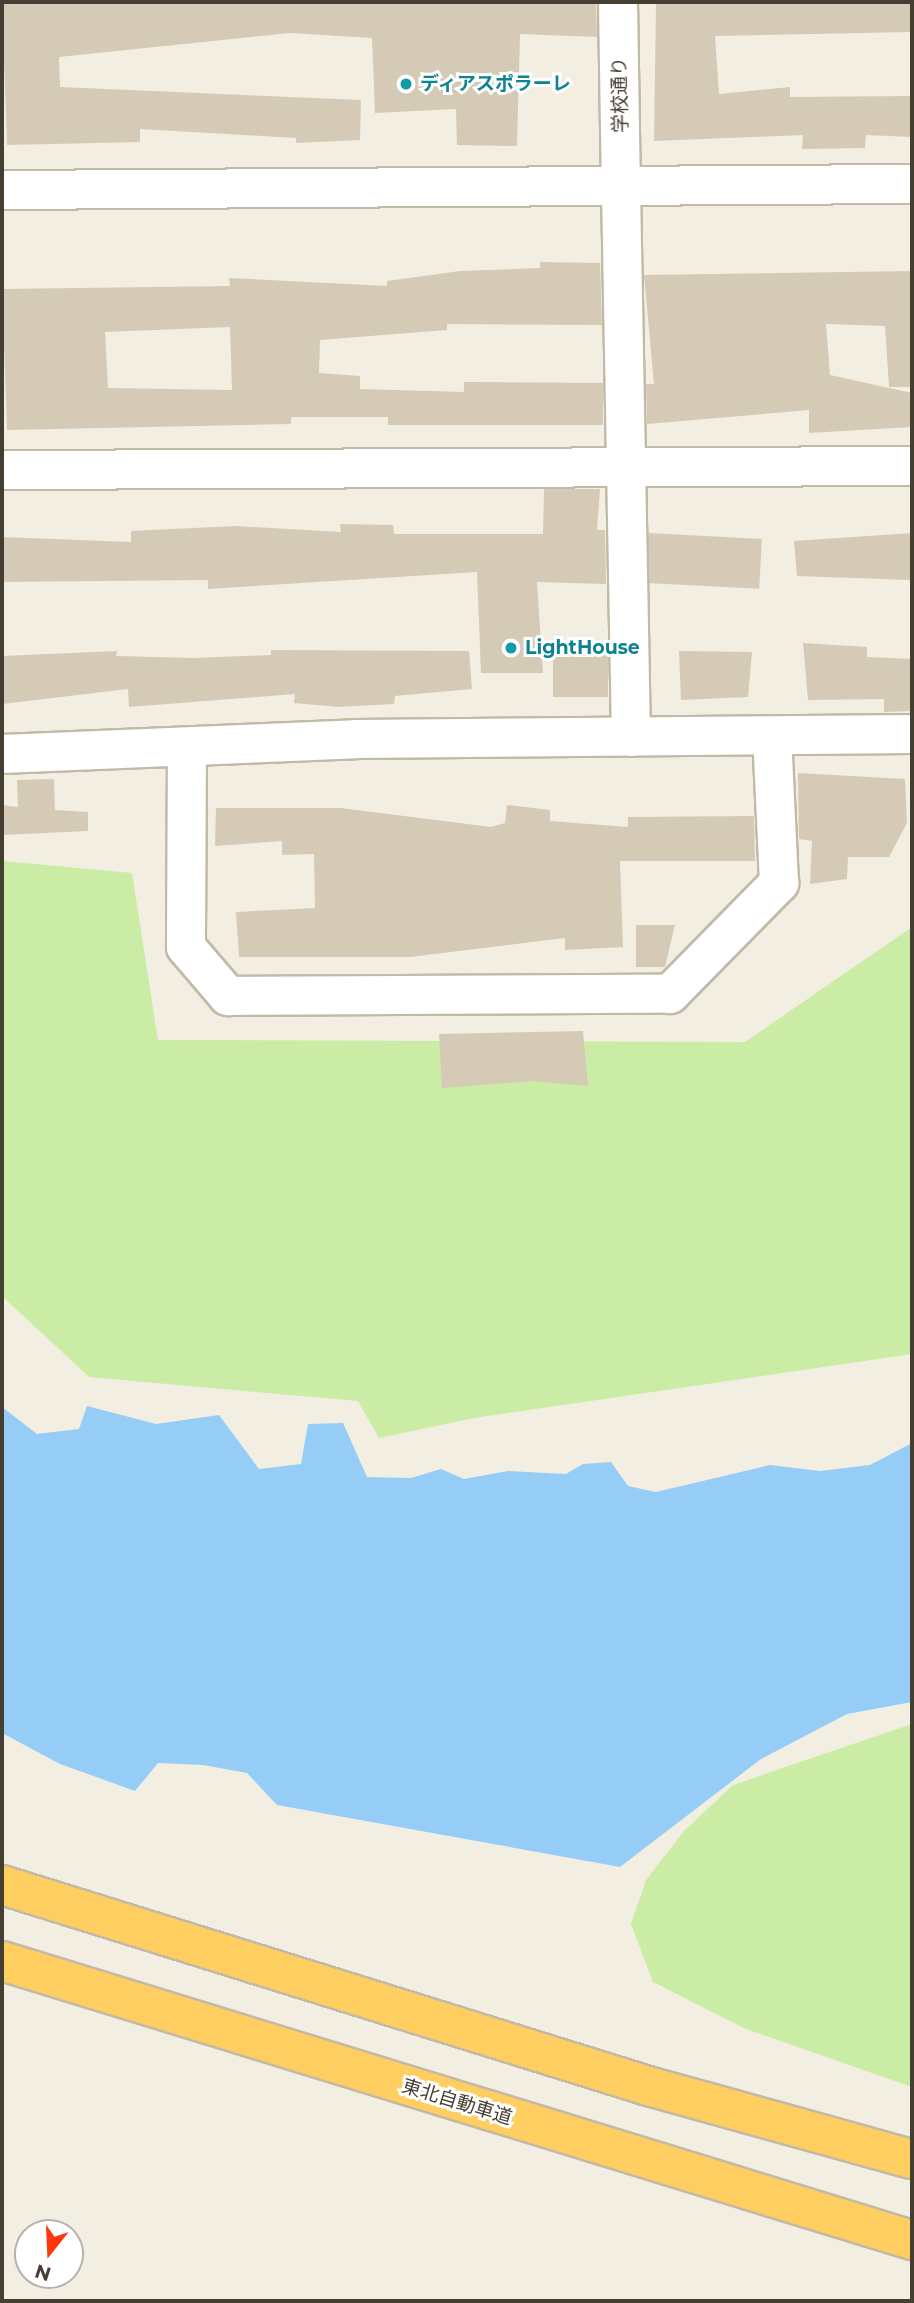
<!DOCTYPE html>
<html>
<head>
<meta charset="utf-8">
<style>
	body { margin:0 }
	#map { position:relative; width:914px; height:2303px; overflow:hidden; background:#f3eee2; font-family:Montserrat,"Noto Sans JP",sans-serif }
	div>[style] { position:absolute }
	.green>* { inset:0; background:#caeca5 }
	.water>* { inset:0; background:#96cdf7 }
	.building>* { inset:0; background:#d5cab6; transform-origin:0 0 }
	.roads { filter:drop-shadow(2px 0 #c2b9a6) drop-shadow(-2px 0 #c2b9a6) drop-shadow(0 2px #c2b9a6) drop-shadow(0 -2px #c2b9a6) }
	.minor>* { height:38px; margin:-19px; padding:0 19px; transform-origin:19px; border-radius:19px; background:#fff }
	.tertiary>* { height:38px; margin:-19px; padding:0 19px; transform-origin:19px; border-radius:19px; background:#fff }
	.motorway>* { height:38px; margin:-19px; padding:0 19px; transform-origin:19px; border-radius:19px; background:#ffce60 }
	.dots>* { width:19px; height:19px; translate:-50% -50%; box-sizing:border-box; border:4px solid #fff; border-radius:50% }
	span { translate:-50% -50%; white-space:nowrap; text-align:center; line-height:1.15; -webkit-text-stroke:6px #fff; paint-order:stroke }
	.culture-label { font-size:19px; color:#0d838f; font-weight:700 }
	.left { translate:0 -50%; text-align:left }
	.street-label { font-size:19px; color:#453e32 }
	.frame { position:absolute; inset:0; border:4px solid #453e32; pointer-events:none }
	.north { position:absolute; left:14px; top:2219px; width:70px; height:70px; box-sizing:border-box; background:#fff; border:2px solid #b5b2ad; border-radius:50%; rotate:198deg; font-size:19px; font-weight:700; line-height:28px; text-align:center; color:#453e32 }
	.north::after { content:''; display:block; margin:auto; width:24px; height:32px; background:#ff370c; clip-path:polygon(50% 0,100% 100%,50% 72%,0 100%) }
</style>
</head>
<body>
<div id="map">
	<div class="green">
		<div style="clip-path:polygon(2px 861px,132px 873px,158px 1040px,745px 1042px,912px 927px,912px 1354px,474px 1418px,379px 1438px,358px 1401px,89px 1377px,2px 1296px)"></div>
		<div style="clip-path:polygon(912px 1724px,912px 2087px,746px 2029px,653px 1982px,631px 1924px,646px 1880px,684px 1831px,733px 1785px)"></div>
	</div>
	<div class="water">
		<div style="clip-path:polygon(87px 1406px,156px 1424px,219px 1415px,259px 1469px,301px 1464px,308px 1424px,343px 1423px,367px 1477px,411px 1478px,441px 1469px,464px 1479px,508px 1471px,566px 1474px,583px 1464px,611px 1462px,628px 1486px,656px 1492px,770px 1465px,820px 1471px,870px 1465px,912px 1443px,912px 1702px,847px 1714px,761px 1759px,620px 1867px,277px 1805px,247px 1773px,203px 1765px,158px 1763px,135px 1791px,60px 1764px,2px 1733px,2px 1407px,37px 1434px,79px 1429px)"></div>
	</div>
	<div class="building">
		<div style="clip-path:polygon(2px 2px,596px 2px,597px 37px,520px 34px,517px 146px,457px 145px,456px 109px,375px 113px,372px 38px,290px 33px,59px 57px,60px 87px,361px 100px,360px 140px,296px 143px,296px 138px,140px 129px,140px 142px,7px 145px)"></div>
		<div style="clip-path:polygon(656px 2px,912px 2px,912px 32px,715px 36px,719px 94px,790px 87px,790px 97px,912px 96px,912px 137px,866px 135px,865px 148px,802px 149px,803px 135px,654px 141px)"></div>
		<div style="clip-path:polygon(evenodd,540px 262px,600px 263px,602px 325px,447px 324px,447px 330px,320px 340px,319px 373px,360px 376px,360px 389px,464px 392px,464px 382px,603px 383px,603px 425px,388px 425px,388px 417px,291px 417px,291px 424px,7px 430px,2px 289px,230px 286px,229px 278px,387px 286px,387px 281px,460px 271px,540px 268px,540px 262px,230px 327px,232px 390px,108px 388px,105px 332px,230px 327px)"></div>
		<div style="clip-path:polygon(912px 271px,912px 387px,889px 387px,885px 326px,826px 324px,830px 375px,912px 393px,912px 427px,809px 433px,809px 410px,647px 424px,646px 384px,654px 384px,644px 275px)"></div>
		<div style="clip-path:polygon(544px 489px,600px 489px,597px 530px,605px 530px,606px 584px,537px 582px,543px 673px,481px 673px,477px 572px,208px 589px,208px 580px,2px 582px,2px 537px,131px 542px,131px 531px,235px 526px,341px 532px,340px 524px,393px 525px,394px 534px,543px 534px)"></div>
		<div style="left:649px;top:533px;width:113px;height:50px;rotate:3deg"></div>
		<div style="clip-path:polygon(912px 533px,912px 580px,797px 576px,794px 541px)"></div>
		<div style="clip-path:polygon(803px 643px,867px 647px,867px 657px,912px 659px,912px 711px,884px 712px,884px 699px,808px 700px)"></div>
		<div style="clip-path:polygon(271px 650px,469px 651px,472px 689px,395px 696px,394px 704px,339px 707px,294px 703px,295px 694px,129px 707px,128px 689px,2px 704px,2px 656px,117px 651px,116px 656px,194px 658px,271px 655px)"></div>
		<div style="clip-path:polygon(679px 651px,752px 652px,748px 697px,681px 700px)"></div>
		<div style="left:608px;top:655px;width:42px;height:55px;rotate:90deg"></div>
		<div style="clip-path:polygon(798px 773px,905px 779px,907px 823px,889px 857px,848px 857px,847px 879px,810px 884px,812px 841px,799px 839px)"></div>
		<div style="clip-path:polygon(54px 779px,55px 810px,88px 812px,88px 831px,2px 835px,2px 805px,18px 807px,17px 780px)"></div>
		<div style="clip-path:polygon(507px 805px,550px 810px,550px 821px,628px 827px,628px 817px,754px 816px,755px 861px,620px 861px,623px 947px,565px 950px,565px 938px,410px 957px,239px 957px,236px 912px,315px 908px,314px 854px,282px 855px,282px 841px,215px 846px,216px 808px,341px 808px,491px 827px,505px 823px)"></div>
		<div style="clip-path:polygon(636px 925px,675px 925px,665px 967px,636px 967px)"></div>
		<div style="clip-path:polygon(583px 1031px,588px 1086px,533px 1081px,442px 1088px,439px 1034px)"></div>
	</div>
	<div class="roads">
		<div class="minor">
			<div style="left:621px;top:188px;width:549px;rotate:88.96deg"></div>
			<div style="left:2px;top:470px;width:910px;rotate:-0.25deg"></div>
			<div style="left:187px;top:747px;width:200px;rotate:90.3deg"></div>
			<div style="left:186px;top:947px;width:65px;rotate:49.4deg"></div>
			<div style="left:228px;top:996px;width:442px;rotate:-0.3deg"></div>
			<div style="left:670px;top:994px;width:156px;rotate:-45.5deg"></div>
			<div style="left:779px;top:883px;width:147px;rotate:-92.7deg"></div>
			<div style="left:2px;top:754px;width:354px;rotate:-2.4deg"></div>
			<div style="left:356px;top:739px;width:556px;rotate:-0.52deg"></div>
		</div>
		<div class="tertiary">
			<div style="left:618px;top:2px;width:186px;rotate:89.1deg"></div>
			<div style="left:2px;top:190px;width:910px;rotate:-0.38deg"></div>
		</div>
		<div class="motorway">
			<div style="left:2px;top:1885px;width:677px;rotate:17.28deg"></div>
			<div style="left:648px;top:2086px;width:274px;rotate:15.5deg"></div>
			<div style="left:2px;top:1961px;width:952px;rotate:17.05deg"></div>
		</div>
	</div>
	<div class="dots">
		<div style="left:406px;top:84px;background:#0f9aa8"></div>
		<div style="left:511px;top:648px;background:#0f9aa8"></div>
	</div>
	<div class="culture-label">
		<span class="left" style="left:420px;top:84px">ディアスポラーレ</span>
		<span class="left" style="left:525px;top:648px">LightHouse</span>
	</div>
	<div class="street-label">
		<span style="left:620px;top:95px;rotate:-91deg">学校通り</span>
		<span style="left:457px;top:2102px;rotate:17deg">東北自動車道</span>
	</div>
	<div class="frame"></div>
	<div class="north">N</div>
</div>
</body>
</html>
